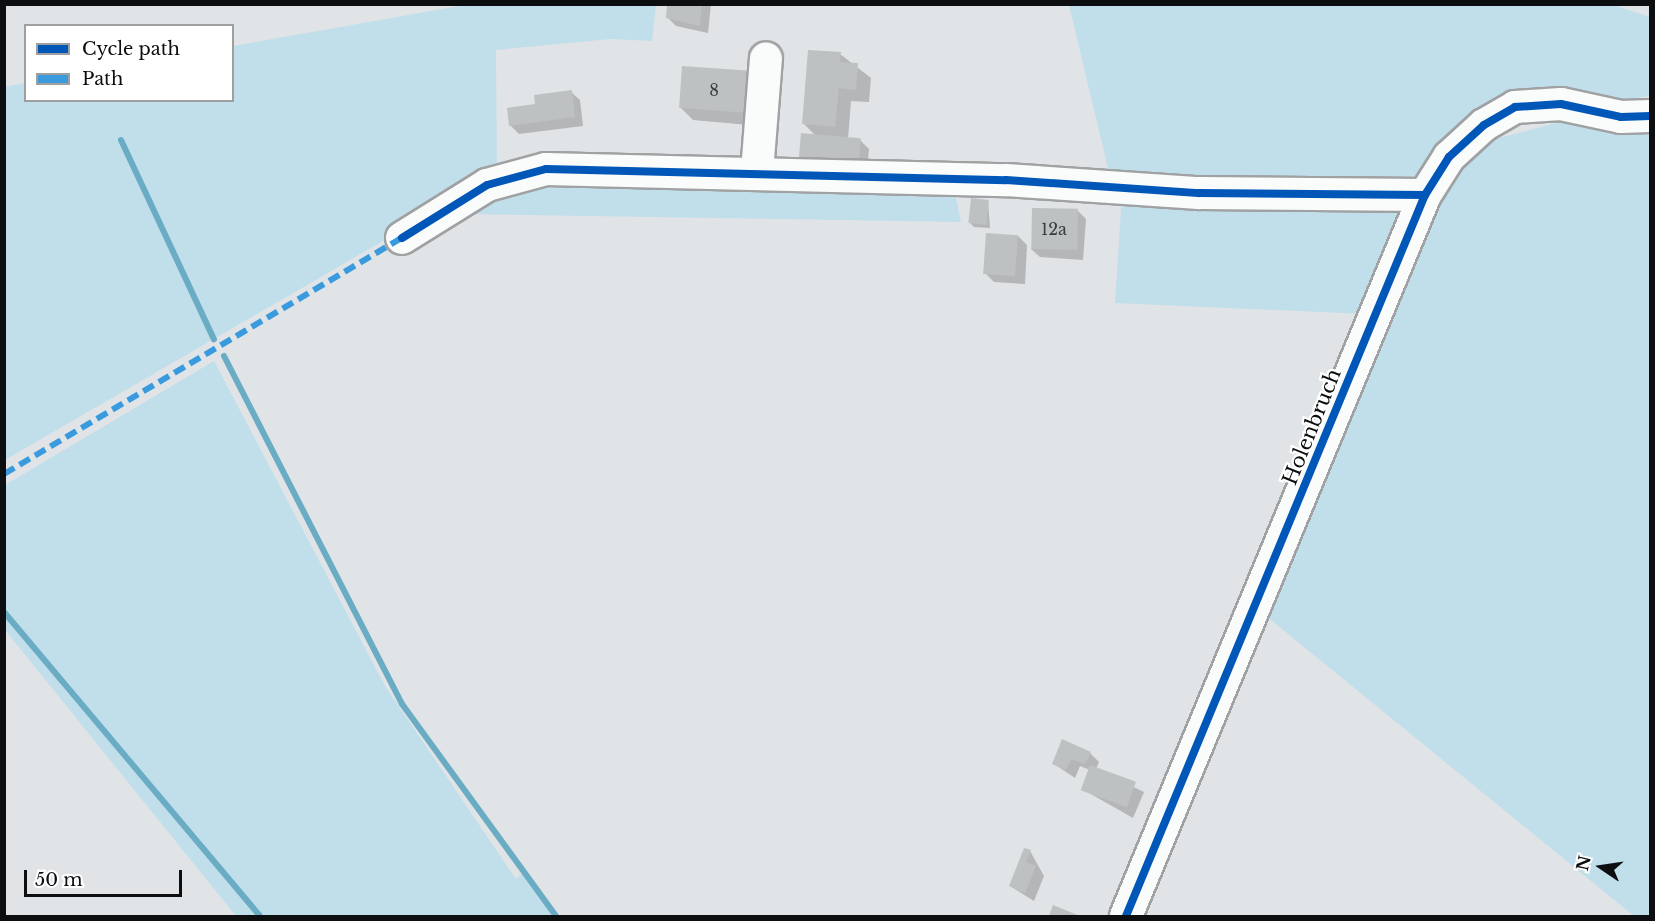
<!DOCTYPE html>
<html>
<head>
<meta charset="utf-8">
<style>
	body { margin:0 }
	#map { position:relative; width:1655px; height:921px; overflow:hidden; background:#e1e4e6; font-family:"Libre Baskerville",serif }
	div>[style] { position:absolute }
	.green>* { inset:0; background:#c1deeb }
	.shadow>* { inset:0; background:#0003 }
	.stream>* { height:6px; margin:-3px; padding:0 3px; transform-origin:3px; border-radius:3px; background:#69acc3 }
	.building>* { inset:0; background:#bec1c2; transform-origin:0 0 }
	.roads { filter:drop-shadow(2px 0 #9fa1a2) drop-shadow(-2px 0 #9fa1a2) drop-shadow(0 2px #9fa1a2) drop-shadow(0 -2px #9fa1a2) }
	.minor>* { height:32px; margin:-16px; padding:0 16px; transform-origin:16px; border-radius:16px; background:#fafbfb }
	.quiet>* { height:6px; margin-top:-3px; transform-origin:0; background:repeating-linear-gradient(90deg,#3a9ade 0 12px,transparent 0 18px) }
	.cycleway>* { height:8px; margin:-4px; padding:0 4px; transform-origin:4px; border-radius:4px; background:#0057b8 }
	span { translate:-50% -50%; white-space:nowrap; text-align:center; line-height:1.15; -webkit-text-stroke:4.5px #fff; paint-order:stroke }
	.number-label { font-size:16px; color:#383b3c }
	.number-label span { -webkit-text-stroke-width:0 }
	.street-label { font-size:20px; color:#0c0e0f }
	.frame { position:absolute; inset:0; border:6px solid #0c0e0f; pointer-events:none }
	.legend { position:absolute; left:24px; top:24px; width:210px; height:78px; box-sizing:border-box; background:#fff; border:2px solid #9e9f9f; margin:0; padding:8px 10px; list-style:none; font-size:18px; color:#0c0e0f }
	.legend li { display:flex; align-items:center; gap:12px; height:30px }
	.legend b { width:30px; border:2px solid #9e9f9f }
	.north { position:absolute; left:1571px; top:837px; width:60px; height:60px; -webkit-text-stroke:4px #fff; paint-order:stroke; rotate:283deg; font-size:16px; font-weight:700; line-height:24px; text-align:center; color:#0c0e0f }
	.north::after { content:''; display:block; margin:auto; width:21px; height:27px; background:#0c0e0f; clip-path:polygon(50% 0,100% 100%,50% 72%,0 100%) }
	.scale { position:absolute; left:24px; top:870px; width:158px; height:27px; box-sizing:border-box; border:3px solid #0c0e0f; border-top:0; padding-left:8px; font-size:18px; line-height:21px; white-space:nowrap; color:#0c0e0f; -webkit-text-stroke:4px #fff; paint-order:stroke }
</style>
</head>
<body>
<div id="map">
	<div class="green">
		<div style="clip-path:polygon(465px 5px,656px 5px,652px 41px,611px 39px,496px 50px,497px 175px,5px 460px,4px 87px,25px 83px,26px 100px,232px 100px,233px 46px)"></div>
		<div style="clip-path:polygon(1069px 5px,1614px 5px,1650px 17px,1650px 96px,1620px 100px,1563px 89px,1511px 95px,1469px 116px,1418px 190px,1111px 181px)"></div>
		<div style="clip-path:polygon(1560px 122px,1620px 135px,1650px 134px,1650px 916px,1634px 916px,1261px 612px,1425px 223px,1455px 168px,1495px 139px)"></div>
		<div style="clip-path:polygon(517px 181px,953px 185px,961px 222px,457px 214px)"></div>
		<div style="clip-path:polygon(1122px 193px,1412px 201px,1365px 314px,1115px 303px)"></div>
		<div style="clip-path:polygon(214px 361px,385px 686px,516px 879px,523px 872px,556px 916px,236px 916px,5px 630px,5px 485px)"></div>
	</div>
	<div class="shadow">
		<div style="clip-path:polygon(668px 4px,711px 4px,708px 33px,676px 26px,667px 17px)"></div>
		<div style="clip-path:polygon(840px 54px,871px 78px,869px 102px,851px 101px,848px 139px,860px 140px,869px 149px,867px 171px,809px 166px,800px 157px,816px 136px,804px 124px)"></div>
		<div style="clip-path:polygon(750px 73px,760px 126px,693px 120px,680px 107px)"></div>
		<div style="clip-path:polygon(571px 92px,580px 100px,583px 126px,519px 134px,510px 125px)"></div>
		<div style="clip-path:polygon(988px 201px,990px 228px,974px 227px,970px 223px)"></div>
		<div style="clip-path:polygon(1077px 210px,1086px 219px,1083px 260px,1040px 257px,1031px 249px)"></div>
		<div style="clip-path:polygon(1018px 236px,1027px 245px,1025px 284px,994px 282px,985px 273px)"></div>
		<div style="clip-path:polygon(1090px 753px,1099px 762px,1096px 769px,1144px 792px,1133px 818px,1082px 789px,1090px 770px,1080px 766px,1075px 778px,1054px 764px)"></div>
		<div style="clip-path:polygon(1030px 851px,1044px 876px,1034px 901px,1010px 886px)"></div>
	</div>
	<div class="stream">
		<div style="left:121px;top:140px;width:220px;rotate:65deg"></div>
		<div style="left:224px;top:356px;width:391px;rotate:62.9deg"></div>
		<div style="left:402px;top:704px;width:262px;rotate:54deg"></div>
		<div style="left:4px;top:612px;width:397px;rotate:49.9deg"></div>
	</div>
	<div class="building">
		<div style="clip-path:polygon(667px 4px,702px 4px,700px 26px,666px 18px)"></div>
		<div style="clip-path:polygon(808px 50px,841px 52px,840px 62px,858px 63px,856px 90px,839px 88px,835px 127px,802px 124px)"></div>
		<div style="left:682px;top:66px;width:68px;height:42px;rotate:4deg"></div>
		<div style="clip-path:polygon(572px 90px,575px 117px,509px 126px,507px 108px,535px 104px,534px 95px)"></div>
		<div style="left:801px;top:133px;width:60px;height:25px;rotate:5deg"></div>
		<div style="left:971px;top:198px;width:18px;height:25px;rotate:6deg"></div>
		<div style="left:1032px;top:208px;width:46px;height:41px;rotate:1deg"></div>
		<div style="left:986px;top:233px;width:32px;height:41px;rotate:4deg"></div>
		<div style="clip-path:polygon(1062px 739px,1091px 752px,1085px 764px,1071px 759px,1066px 770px,1052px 764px)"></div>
		<div style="left:1090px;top:765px;width:49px;height:27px;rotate:20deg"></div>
		<div style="clip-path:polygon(1024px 848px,1031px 850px,1026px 862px,1036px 866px,1025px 893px,1009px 886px)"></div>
		<div style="clip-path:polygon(1053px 905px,1080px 916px,1049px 916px)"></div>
	</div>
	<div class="roads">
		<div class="minor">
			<div style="left:757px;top:172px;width:114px;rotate:-85.5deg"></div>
			<div style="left:402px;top:238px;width:100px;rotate:-31.9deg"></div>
			<div style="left:487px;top:185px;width:61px;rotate:-15.2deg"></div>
			<div style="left:546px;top:169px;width:460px;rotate:1.4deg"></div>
			<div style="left:1006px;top:180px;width:193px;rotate:3.9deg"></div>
			<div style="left:1199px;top:193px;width:226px;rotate:0.5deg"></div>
			<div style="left:1126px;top:916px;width:781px;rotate:-67.48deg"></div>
			<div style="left:1425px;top:195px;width:45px;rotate:-57.7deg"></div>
			<div style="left:1449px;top:157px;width:47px;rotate:-42.4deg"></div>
			<div style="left:1484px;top:125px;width:36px;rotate:-30deg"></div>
			<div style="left:1515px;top:107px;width:46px;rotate:-3.7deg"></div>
			<div style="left:1561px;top:104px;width:61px;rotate:12.2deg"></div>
			<div style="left:1621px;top:117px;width:29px;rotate:-2deg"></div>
		</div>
	</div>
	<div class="quiet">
		<div style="left:4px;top:474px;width:463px;rotate:-30.7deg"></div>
	</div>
	<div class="cycleway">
		<div style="left:402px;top:238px;width:100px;rotate:-31.9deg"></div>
		<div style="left:487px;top:185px;width:61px;rotate:-15.2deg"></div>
		<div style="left:546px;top:169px;width:460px;rotate:1.4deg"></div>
		<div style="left:1006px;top:180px;width:193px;rotate:3.9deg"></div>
		<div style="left:1199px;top:193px;width:226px;rotate:0.5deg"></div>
		<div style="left:1126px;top:916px;width:781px;rotate:-67.48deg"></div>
		<div style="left:1425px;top:195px;width:45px;rotate:-57.7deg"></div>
		<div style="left:1449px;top:157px;width:47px;rotate:-42.4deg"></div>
		<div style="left:1484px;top:125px;width:36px;rotate:-30deg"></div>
		<div style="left:1515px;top:107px;width:46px;rotate:-3.7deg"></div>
		<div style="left:1561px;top:104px;width:61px;rotate:12.2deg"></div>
		<div style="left:1621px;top:117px;width:29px;rotate:-2deg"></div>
	</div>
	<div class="number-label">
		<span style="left:714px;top:90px">8</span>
		<span style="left:1054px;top:229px">12a</span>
	</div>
	<div class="street-label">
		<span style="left:1312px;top:427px;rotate:-68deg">Holenbruch</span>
	</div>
	<div class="frame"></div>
	<ul class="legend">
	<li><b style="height:8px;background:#0057b8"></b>Cycle path</li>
	<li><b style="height:8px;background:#3a9ade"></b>Path</li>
	</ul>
	<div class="north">N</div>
	<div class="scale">50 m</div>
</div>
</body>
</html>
